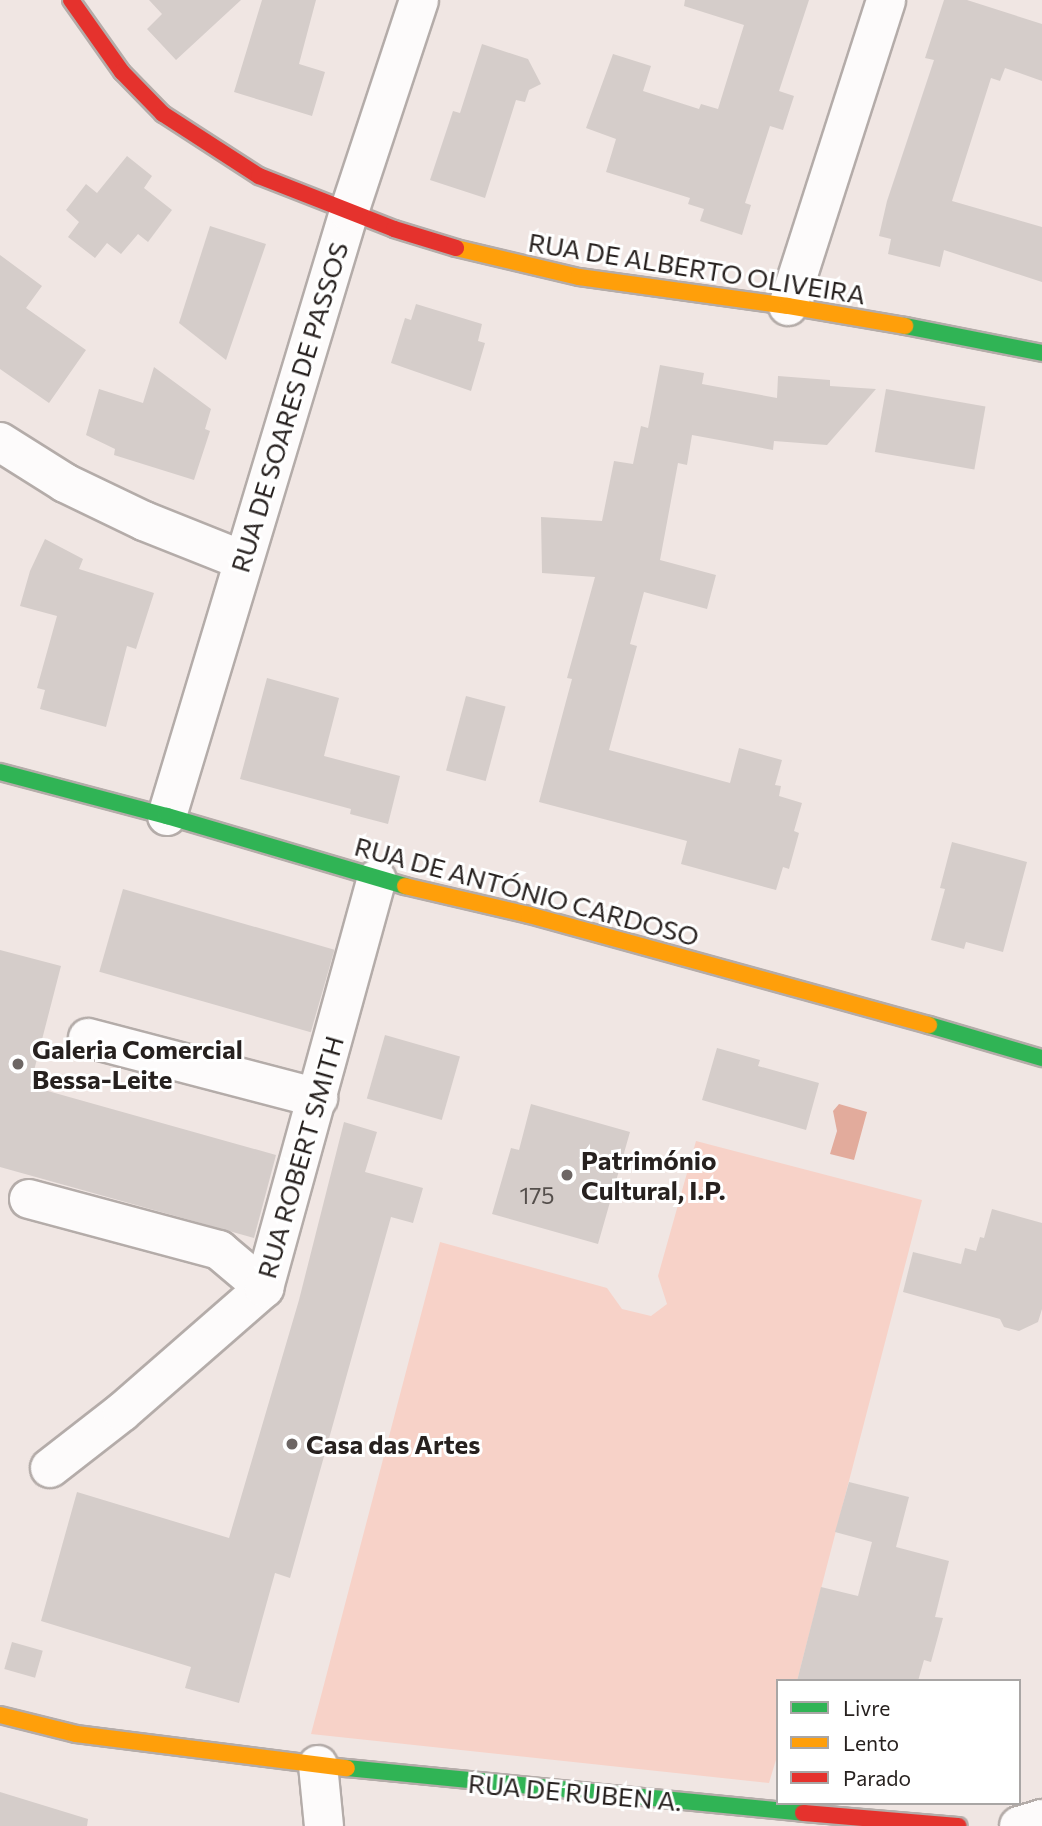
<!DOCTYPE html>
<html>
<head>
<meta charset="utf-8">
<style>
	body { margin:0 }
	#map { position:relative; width:1042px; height:1826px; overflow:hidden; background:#f0e6e3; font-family:Commissioner,sans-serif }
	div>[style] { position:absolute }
	.green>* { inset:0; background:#f7d2c8 }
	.water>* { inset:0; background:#e2ab9c }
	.building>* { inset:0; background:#d5cdca; transform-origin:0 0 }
	.roads { filter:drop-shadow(2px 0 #b4aca9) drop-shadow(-2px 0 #b4aca9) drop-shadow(0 2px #b4aca9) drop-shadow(0 -2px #b4aca9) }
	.street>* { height:38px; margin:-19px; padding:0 19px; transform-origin:19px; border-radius:19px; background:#fdfbfb }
	.fast>* { height:16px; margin:-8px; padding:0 8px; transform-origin:8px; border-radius:8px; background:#30b455 }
	.slow>* { height:16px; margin:-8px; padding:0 8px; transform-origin:8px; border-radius:8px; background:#ff9f0a }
	.jam>* { height:16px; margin:-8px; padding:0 8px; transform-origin:8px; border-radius:8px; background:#e5322d }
	.dots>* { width:19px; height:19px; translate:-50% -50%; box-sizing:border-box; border:4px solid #fff; border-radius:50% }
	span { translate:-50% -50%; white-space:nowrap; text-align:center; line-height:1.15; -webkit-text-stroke:6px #fff; paint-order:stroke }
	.number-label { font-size:23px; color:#554f4c }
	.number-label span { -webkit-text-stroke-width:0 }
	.street-label { font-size:26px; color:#27211f }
	.poi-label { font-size:26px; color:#27211f; font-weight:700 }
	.left { translate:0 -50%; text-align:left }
	.legend { position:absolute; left:776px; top:1679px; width:245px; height:126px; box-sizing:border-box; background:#fff; border:2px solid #a9a6a5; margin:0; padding:9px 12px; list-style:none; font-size:21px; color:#27211f }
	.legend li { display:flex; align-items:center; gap:14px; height:35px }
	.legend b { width:35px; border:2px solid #a9a6a5 }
</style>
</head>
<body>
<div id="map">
	<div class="green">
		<div style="clip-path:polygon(696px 1141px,922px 1200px,797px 1681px,778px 1681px,778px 1753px,769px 1783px,311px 1734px,440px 1242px,607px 1288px,622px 1309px,651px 1316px,667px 1304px,658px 1276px)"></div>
	</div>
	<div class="water">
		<div style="clip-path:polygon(839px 1104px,867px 1112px,854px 1160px,830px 1154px,837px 1131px,833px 1111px)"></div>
	</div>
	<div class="building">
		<div style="clip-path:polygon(149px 0,241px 0,176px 60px,147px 29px,162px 14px)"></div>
		<div style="clip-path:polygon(262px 0,316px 0,299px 64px,325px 72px,312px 116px,234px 92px)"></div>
		<div style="clip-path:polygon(685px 0,809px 0,779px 91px,794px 96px,783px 130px,770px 126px,745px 203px,751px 205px,742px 235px,700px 221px,704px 209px,688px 204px,690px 198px,606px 172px,616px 139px,586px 128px,613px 54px,651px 66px,643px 91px,699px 109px,701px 104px,718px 109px,744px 25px,684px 6px)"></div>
		<div style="clip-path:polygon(944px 0,967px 0,1042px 24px,1042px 81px,1005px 68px,1000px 81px,991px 78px,952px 201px,1042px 227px,1042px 282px,944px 250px,940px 267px,888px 254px,891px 239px,879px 236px,887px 201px,934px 60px,925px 58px)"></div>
		<div style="clip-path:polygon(482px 44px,528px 59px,541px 84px,529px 90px,525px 102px,516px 100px,485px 198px,430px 180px,453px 111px,460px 113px)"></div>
		<div style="clip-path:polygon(127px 156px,152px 176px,144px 188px,172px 210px,148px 242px,138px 234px,121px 254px,107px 243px,95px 258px,68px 237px,79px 222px,66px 210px,86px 184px,97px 193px)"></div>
		<div style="clip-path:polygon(210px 226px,266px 244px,226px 360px,179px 323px)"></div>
		<div style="clip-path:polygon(0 255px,42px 286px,26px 308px,86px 350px,49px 403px,0 369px)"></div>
		<div style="clip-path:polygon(416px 304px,482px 324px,478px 341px,485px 343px,471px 391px,391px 363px,405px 318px,411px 320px)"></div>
		<div style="clip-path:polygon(660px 365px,704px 373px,702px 384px,777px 398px,778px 376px,830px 380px,830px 386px,876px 389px,827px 445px,774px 441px,773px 450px,692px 435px,687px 465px,678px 463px,660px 560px,716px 575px,707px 609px,644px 592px,630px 644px,637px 646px,609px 750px,730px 783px,739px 748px,782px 760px,775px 785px,781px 786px,779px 796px,802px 803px,794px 831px,799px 833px,789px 869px,783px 867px,776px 890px,681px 864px,687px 841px,539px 802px,572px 679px,567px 678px,595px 577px,542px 573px,541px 517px,602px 521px,614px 461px,633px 464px,641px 426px,648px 428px)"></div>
		<div style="clip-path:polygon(154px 367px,211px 409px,205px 429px,210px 431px,194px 480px,114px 455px,115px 449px,86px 435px,99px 389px,143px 403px)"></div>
		<div style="left:886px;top:389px;width:101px;height:64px;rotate:10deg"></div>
		<div style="clip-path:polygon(45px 539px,83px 559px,79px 569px,154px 593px,136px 649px,127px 646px,106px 727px,40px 709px,45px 690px,37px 688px,57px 616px,20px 606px,30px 571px)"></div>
		<div style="clip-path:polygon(267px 678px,339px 698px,324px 756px,400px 776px,388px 824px,350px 814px,351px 809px,240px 779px)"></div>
		<div style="left:466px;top:696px;width:41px;height:77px;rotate:15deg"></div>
		<div style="clip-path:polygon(952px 842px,1027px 862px,1003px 952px,966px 942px,964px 949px,931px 940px,945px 889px,940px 888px)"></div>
		<div style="left:123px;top:889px;width:220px;height:86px;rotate:16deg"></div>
		<div style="clip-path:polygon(0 950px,61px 966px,30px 1086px,276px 1155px,254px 1238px,0 1167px)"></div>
		<div style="left:385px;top:1035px;width:78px;height:66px;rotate:16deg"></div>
		<div style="clip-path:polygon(717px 1048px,760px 1060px,758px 1066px,819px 1083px,806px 1130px,702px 1100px)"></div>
		<div style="clip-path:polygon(531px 1104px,630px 1132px,598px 1244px,492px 1214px,511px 1148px,519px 1150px)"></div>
		<div style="clip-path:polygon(344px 1122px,377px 1132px,365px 1172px,423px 1188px,413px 1223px,391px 1217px,290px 1578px,275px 1573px,239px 1703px,185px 1688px,191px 1667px,41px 1621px,77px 1492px,229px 1538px,299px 1300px)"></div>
		<div style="clip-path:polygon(992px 1209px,1042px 1223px,1042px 1309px,1038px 1322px,1019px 1331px,1004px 1327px,1000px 1319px,903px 1292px,913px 1252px,961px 1264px,965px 1248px,976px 1251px,980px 1237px,984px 1238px)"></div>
		<div style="clip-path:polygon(849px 1482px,909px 1497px,896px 1547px,949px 1561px,935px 1617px,943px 1618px,931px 1662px,924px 1660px,918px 1681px,797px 1681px,821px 1587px,858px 1596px,872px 1542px,835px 1532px)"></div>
		<div style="left:12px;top:1642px;width:32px;height:28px;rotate:16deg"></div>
		<div style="clip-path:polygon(0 1792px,88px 1819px,87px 1826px,0 1826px)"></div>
	</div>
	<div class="roads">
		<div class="street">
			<div style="left:788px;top:306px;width:321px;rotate:-72.2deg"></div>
			<div style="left:0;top:442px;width:77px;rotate:32.2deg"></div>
			<div style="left:65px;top:483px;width:88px;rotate:25.7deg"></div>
			<div style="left:144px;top:521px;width:105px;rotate:21.7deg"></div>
			<div style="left:167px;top:816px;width:631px;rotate:-73.23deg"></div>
			<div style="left:349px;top:212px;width:223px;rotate:-71.7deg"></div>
			<div style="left:88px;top:1038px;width:238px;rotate:14.6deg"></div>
			<div style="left:29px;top:1199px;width:197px;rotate:15deg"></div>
			<div style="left:219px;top:1250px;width:59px;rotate:40.2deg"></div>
			<div style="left:50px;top:1468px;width:91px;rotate:-37.9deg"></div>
			<div style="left:122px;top:1412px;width:189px;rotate:-41.1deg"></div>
			<div style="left:264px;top:1288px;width:424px;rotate:-74.6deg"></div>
			<div style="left:318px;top:1765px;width:61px;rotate:84.4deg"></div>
			<div style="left:1019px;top:1826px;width:24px;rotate:-17deg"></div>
		</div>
		<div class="fast">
			<div style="left:905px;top:326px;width:140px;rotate:11.1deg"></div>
			<div style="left:0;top:772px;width:173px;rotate:14.8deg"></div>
			<div style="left:167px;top:816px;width:248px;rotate:16.4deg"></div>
			<div style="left:929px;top:1025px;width:118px;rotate:16.3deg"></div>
			<div style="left:347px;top:1768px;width:458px;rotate:5.6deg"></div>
		</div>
		<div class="slow">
			<div style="left:456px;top:248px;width:126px;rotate:13.3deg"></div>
			<div style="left:579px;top:277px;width:211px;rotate:7.9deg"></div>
			<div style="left:788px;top:306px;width:119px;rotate:9.7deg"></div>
			<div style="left:405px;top:886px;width:127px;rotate:13.2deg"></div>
			<div style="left:529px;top:915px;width:415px;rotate:15.4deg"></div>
			<div style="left:0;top:1715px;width:78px;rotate:14deg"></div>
			<div style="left:76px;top:1734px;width:273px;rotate:7.2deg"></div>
		</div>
		<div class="jam">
			<div style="left:71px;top:0;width:88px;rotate:54.7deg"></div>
			<div style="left:122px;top:72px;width:59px;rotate:45.7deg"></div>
			<div style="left:163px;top:114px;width:114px;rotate:32.9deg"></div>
			<div style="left:259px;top:176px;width:145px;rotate:21.4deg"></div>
			<div style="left:394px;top:229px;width:65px;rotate:17deg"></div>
			<div style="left:803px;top:1813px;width:156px;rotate:4.8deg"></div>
		</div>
	</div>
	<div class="dots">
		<div style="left:18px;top:1064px;background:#6d6664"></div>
		<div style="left:567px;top:1175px;background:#6d6664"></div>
		<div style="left:292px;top:1444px;background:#6d6664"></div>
	</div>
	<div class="number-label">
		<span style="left:537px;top:1195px">175</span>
	</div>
	<div class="street-label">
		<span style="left:697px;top:268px;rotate:9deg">RUA DE ALBERTO OLIVEIRA</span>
		<span style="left:289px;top:407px;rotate:-73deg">RUA DE SOARES DE PASSOS</span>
		<span style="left:527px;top:891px;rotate:15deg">RUA DE ANTÓNIO CARDOSO</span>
		<span style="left:300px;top:1157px;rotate:-74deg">RUA ROBERT SMITH</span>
		<span style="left:575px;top:1792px;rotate:5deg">RUA DE RUBEN A.</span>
	</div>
	<div class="poi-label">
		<span class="left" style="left:32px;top:1064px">Galeria Comercial<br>Bessa-Leite</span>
		<span class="left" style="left:581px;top:1175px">Património<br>Cultural, I.P.</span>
		<span class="left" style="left:306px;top:1444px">Casa das Artes</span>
	</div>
	<ul class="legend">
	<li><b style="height:9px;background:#30b455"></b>Livre</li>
	<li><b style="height:9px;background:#ff9f0a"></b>Lento</li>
	<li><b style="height:9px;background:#e5322d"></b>Parado</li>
	</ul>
</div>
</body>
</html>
